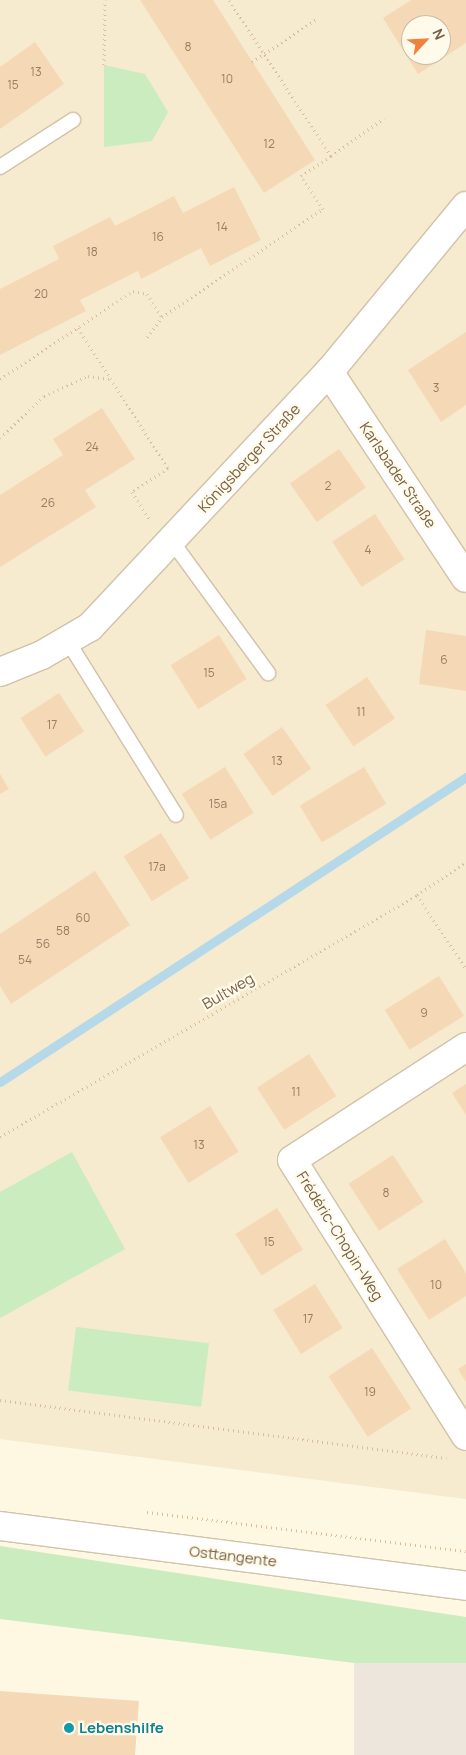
<!DOCTYPE html>
<html>
<head>
<meta charset="utf-8">
<style>
	body { margin:0 }
	#map { position:relative; width:466px; height:1755px; overflow:hidden; background:#fef7e1; font-family:Manrope,sans-serif }
	div>[style] { position:absolute }
	.residential>* { inset:0; background:#f6eacf }
	.industrial>* { inset:0; background:#ece6dd; transform-origin:0 0 }
	.green>* { inset:0; background:#caecbf; transform-origin:0 0 }
	.stream>* { height:9px; margin:-4.5px; padding:0 4.5px; transform-origin:4.5px; border-radius:4.5px; background:#b5d9e8 }
	.building>* { inset:0; background:#f5d9b7; transform-origin:0 0 }
	.path>* { height:3px; margin-top:-1.5px; transform-origin:0; background:repeating-linear-gradient(90deg,#dabd9a 0 1px,transparent 0 5px) }
	.roads { filter:drop-shadow(1px 0 #d1c2aa) drop-shadow(-1px 0 #d1c2aa) drop-shadow(0 1px #d1c2aa) drop-shadow(0 -1px #d1c2aa) }
	.lane>* { height:14px; margin:-7px; padding:0 7px; transform-origin:7px; border-radius:7px; background:#fff }
	.street>* { height:28px; margin:-14px; padding:0 14px; transform-origin:14px; border-radius:14px; background:#fff }
	.secondary>* { height:28px; margin:-14px; padding:0 14px; transform-origin:14px; border-radius:14px; background:#fff }
	.dots>* { width:14px; height:14px; translate:-50% -50%; box-sizing:border-box; border:2px solid #fffae9; border-radius:50% }
	span { translate:-50% -50%; white-space:nowrap; text-align:center; line-height:1.15; -webkit-text-stroke:4.5px #fffae9; paint-order:stroke }
	.number-label { font-size:12px; color:#967e62 }
	.number-label span { -webkit-text-stroke-width:0 }
	.street-label { font-size:15px; color:#765f46 }
	.culture-label { font-size:15px; color:#0d838f; font-weight:700 }
	.left { translate:0 -50%; text-align:left }
	.north { position:absolute; left:401px; top:15px; width:50px; height:50px; box-sizing:border-box; background:#fffae9; border:1px solid #c8bca8; border-radius:50%; rotate:65deg; font-size:14px; font-weight:700; line-height:20px; text-align:center; color:#765f46 }
	.north::after { content:''; display:block; margin:auto; width:18px; height:22px; background:#f0823e; clip-path:polygon(50% 0,100% 100%,50% 72%,0 100%) }
</style>
</head>
<body>
<div id="map">
	<div class="residential">
		<div style="clip-path:polygon(evenodd,0 0,466px 0,466px 1499px,0 1439px,0 0,411px 25px,441px 25px,441px 55px,411px 55px,411px 25px)"></div>
	</div>
	<div class="industrial">
		<div style="left:354px;top:1663px;width:112px;height:93px"></div>
	</div>
	<div class="green">
		<div style="clip-path:polygon(104px 65px,145px 74px,168px 112px,152px 141px,104px 147px)"></div>
		<div style="clip-path:polygon(72px 1152px,125px 1249px,0 1318px,0 1192px)"></div>
		<div style="left:76px;top:1327px;width:134px;height:64px;rotate:7deg"></div>
		<div style="clip-path:polygon(0 1546px,466px 1617px,466px 1663px,354px 1663px,0 1619px)"></div>
	</div>
	<div class="stream">
		<div style="left:0;top:1082px;width:557px;rotate:-33.21deg"></div>
	</div>
	<div class="building">
		<div style="clip-path:polygon(140px 0,213px 0,315px 160px,264px 193px)"></div>
		<div style="clip-path:polygon(evenodd,411px 0,466px 0,466px 43px,418px 74px,383px 18px,411px 0,411px 25px,441px 25px,441px 55px,411px 55px,411px 25px)"></div>
		<div style="clip-path:polygon(35px 42px,64px 84px,0 129px,0 67px)"></div>
		<div style="clip-path:polygon(234px 187px,261px 240px,210px 266px,201px 248px,141px 279px,138px 271px,80px 300px,86px 311px,0 355px,0 289px,59px 259px,53px 246px,110px 217px,115px 226px,174px 196px,183px 213px)"></div>
		<div style="clip-path:polygon(466px 332px,466px 405px,441px 422px,408px 370px)"></div>
		<div style="clip-path:polygon(102px 408px,135px 459px,85px 490px,96px 507px,0 567px,0 495px,63px 455px,53px 439px)"></div>
		<div style="left:339px;top:449px;width:47px;height:60px;rotate:55deg"></div>
		<div style="left:375px;top:514px;width:54px;height:51px;rotate:57deg"></div>
		<div style="clip-path:polygon(426px 630px,466px 636px,466px 691px,419px 684px)"></div>
		<div style="left:219px;top:635px;width:52px;height:57px;rotate:58deg"></div>
		<div style="left:367px;top:677px;width:50px;height:50px;rotate:56deg"></div>
		<div style="left:59px;top:693px;width:46px;height:46px;rotate:57deg"></div>
		<div style="left:282px;top:727px;width:51px;height:47px;rotate:55deg"></div>
		<div style="left:225px;top:767px;width:54px;height:51px;rotate:58deg"></div>
		<div style="left:364px;top:767px;width:43px;height:75px;rotate:59deg"></div>
		<div style="clip-path:polygon(0 774px,9px 789px,0 794px)"></div>
		<div style="left:161px;top:833px;width:53px;height:44px;rotate:58deg"></div>
		<div style="clip-path:polygon(95px 871px,130px 925px,11px 1004px,0 986px,0 934px)"></div>
		<div style="left:439px;top:976px;width:47px;height:64px;rotate:58deg"></div>
		<div style="left:309px;top:1054px;width:50px;height:62px;rotate:57deg"></div>
		<div style="clip-path:polygon(466px 1084px,466px 1115px,452px 1093px)"></div>
		<div style="left:210px;top:1106px;width:54px;height:59px;rotate:58deg"></div>
		<div style="left:393px;top:1155px;width:56px;height:53px;rotate:57deg"></div>
		<div style="left:277px;top:1208px;width:49px;height:49px;rotate:58deg"></div>
		<div style="clip-path:polygon(445px 1239px,466px 1273px,466px 1296px,429px 1320px,397px 1269px)"></div>
		<div style="left:315px;top:1284px;width:52px;height:49px;rotate:58deg"></div>
		<div style="left:372px;top:1348px;width:72px;height:52px;rotate:57deg"></div>
		<div style="clip-path:polygon(466px 1364px,466px 1382px,458px 1369px)"></div>
		<div style="clip-path:polygon(0 1691px,139px 1701px,135px 1755px,0 1755px)"></div>
	</div>
	<div class="path">
		<div style="left:252px;top:62px;width:79px;rotate:-33.7deg"></div>
		<div style="left:104px;top:65px;width:65px;rotate:-89.1deg"></div>
		<div style="left:331px;top:156px;width:65px;rotate:-35.6deg"></div>
		<div style="left:78px;top:328px;width:166px;rotate:57.3deg"></div>
		<div style="left:168px;top:468px;width:43px;rotate:146.3deg"></div>
		<div style="left:132px;top:492px;width:33px;rotate:57deg"></div>
		<div style="left:147px;top:337px;width:25px;rotate:-53deg"></div>
		<div style="left:0;top:379px;width:159px;rotate:-33.5deg"></div>
		<div style="left:133px;top:291px;width:14px;rotate:12deg"></div>
		<div style="left:147px;top:294px;width:27px;rotate:57deg"></div>
		<div style="left:162px;top:317px;width:194px;rotate:-33.9deg"></div>
		<div style="left:323px;top:209px;width:40px;rotate:-124deg"></div>
		<div style="left:301px;top:176px;width:36px;rotate:-34deg"></div>
		<div style="left:331px;top:156px;width:186px;rotate:-123.2deg"></div>
		<div style="left:0;top:438px;width:61px;rotate:-43.7deg"></div>
		<div style="left:44px;top:396px;width:48px;rotate:-24.4deg"></div>
		<div style="left:88px;top:376px;width:21px;rotate:8deg"></div>
		<div style="left:417px;top:895px;width:89px;rotate:56.5deg"></div>
		<div style="left:0;top:1137px;width:482px;rotate:-30.1deg"></div>
		<div style="left:417px;top:895px;width:59px;rotate:-34deg"></div>
		<div style="left:0;top:1400px;width:450px;rotate:7.4deg"></div>
		<div style="left:147px;top:1512px;width:321px;rotate:7deg"></div>
	</div>
	<div class="roads">
		<div class="lane">
			<div style="left:0;top:167px;width:87px;rotate:-32.8deg"></div>
			<div style="left:171px;top:540px;width:165px;rotate:53.9deg"></div>
			<div style="left:67px;top:640px;width:206px;rotate:58.1deg"></div>
		</div>
		<div class="street">
			<div style="left:329px;top:372px;width:247px;rotate:56.4deg"></div>
			<div style="left:0;top:672px;width:45px;rotate:-22deg"></div>
			<div style="left:42px;top:655px;width:56px;rotate:-30.3deg"></div>
			<div style="left:90px;top:627px;width:349px;rotate:-46.9deg"></div>
			<div style="left:329px;top:372px;width:215px;rotate:-50.5deg"></div>
			<div style="left:466px;top:1047px;width:207px;rotate:147deg"></div>
			<div style="left:292px;top:1160px;width:326px;rotate:57.8deg"></div>
		</div>
		<div class="secondary">
			<div style="left:0;top:1526px;width:470px;rotate:7.3deg"></div>
		</div>
	</div>
	<div class="dots">
		<div style="left:69px;top:1728px;background:#0f9aa8"></div>
	</div>
	<div class="number-label">
		<span style="left:188px;top:47px">8</span>
		<span style="left:36px;top:72px">13</span>
		<span style="left:227px;top:79px">10</span>
		<span style="left:13px;top:85px">15</span>
		<span style="left:269px;top:144px">12</span>
		<span style="left:222px;top:227px">14</span>
		<span style="left:158px;top:237px">16</span>
		<span style="left:92px;top:252px">18</span>
		<span style="left:41px;top:294px">20</span>
		<span style="left:436px;top:388px">3</span>
		<span style="left:92px;top:447px">24</span>
		<span style="left:328px;top:486px">2</span>
		<span style="left:48px;top:503px">26</span>
		<span style="left:368px;top:550px">4</span>
		<span style="left:444px;top:660px">6</span>
		<span style="left:209px;top:673px">15</span>
		<span style="left:361px;top:712px">11</span>
		<span style="left:52px;top:725px">17</span>
		<span style="left:277px;top:761px">13</span>
		<span style="left:218px;top:804px">15a</span>
		<span style="left:157px;top:867px">17a</span>
		<span style="left:83px;top:918px">60</span>
		<span style="left:63px;top:931px">58</span>
		<span style="left:43px;top:944px">56</span>
		<span style="left:25px;top:960px">54</span>
		<span style="left:424px;top:1013px">9</span>
		<span style="left:296px;top:1092px">11</span>
		<span style="left:199px;top:1145px">13</span>
		<span style="left:386px;top:1193px">8</span>
		<span style="left:269px;top:1242px">15</span>
		<span style="left:436px;top:1285px">10</span>
		<span style="left:308px;top:1319px">17</span>
		<span style="left:370px;top:1392px">19</span>
	</div>
	<div class="street-label">
		<span style="left:249px;top:458px;rotate:-47deg">Königsberger Straße</span>
		<span style="left:398px;top:475px;rotate:56deg">Karlsbader Straße</span>
		<span style="left:228px;top:991px;rotate:-30deg">Bultweg</span>
		<span style="left:340px;top:1236px;rotate:58deg">Frédéric-Chopin-Weg</span>
		<span style="left:233px;top:1556px;rotate:7deg">Osttangente</span>
	</div>
	<div class="culture-label">
		<span class="left" style="left:79px;top:1728px">Lebenshilfe</span>
	</div>
	<div class="north">N</div>
</div>
</body>
</html>
